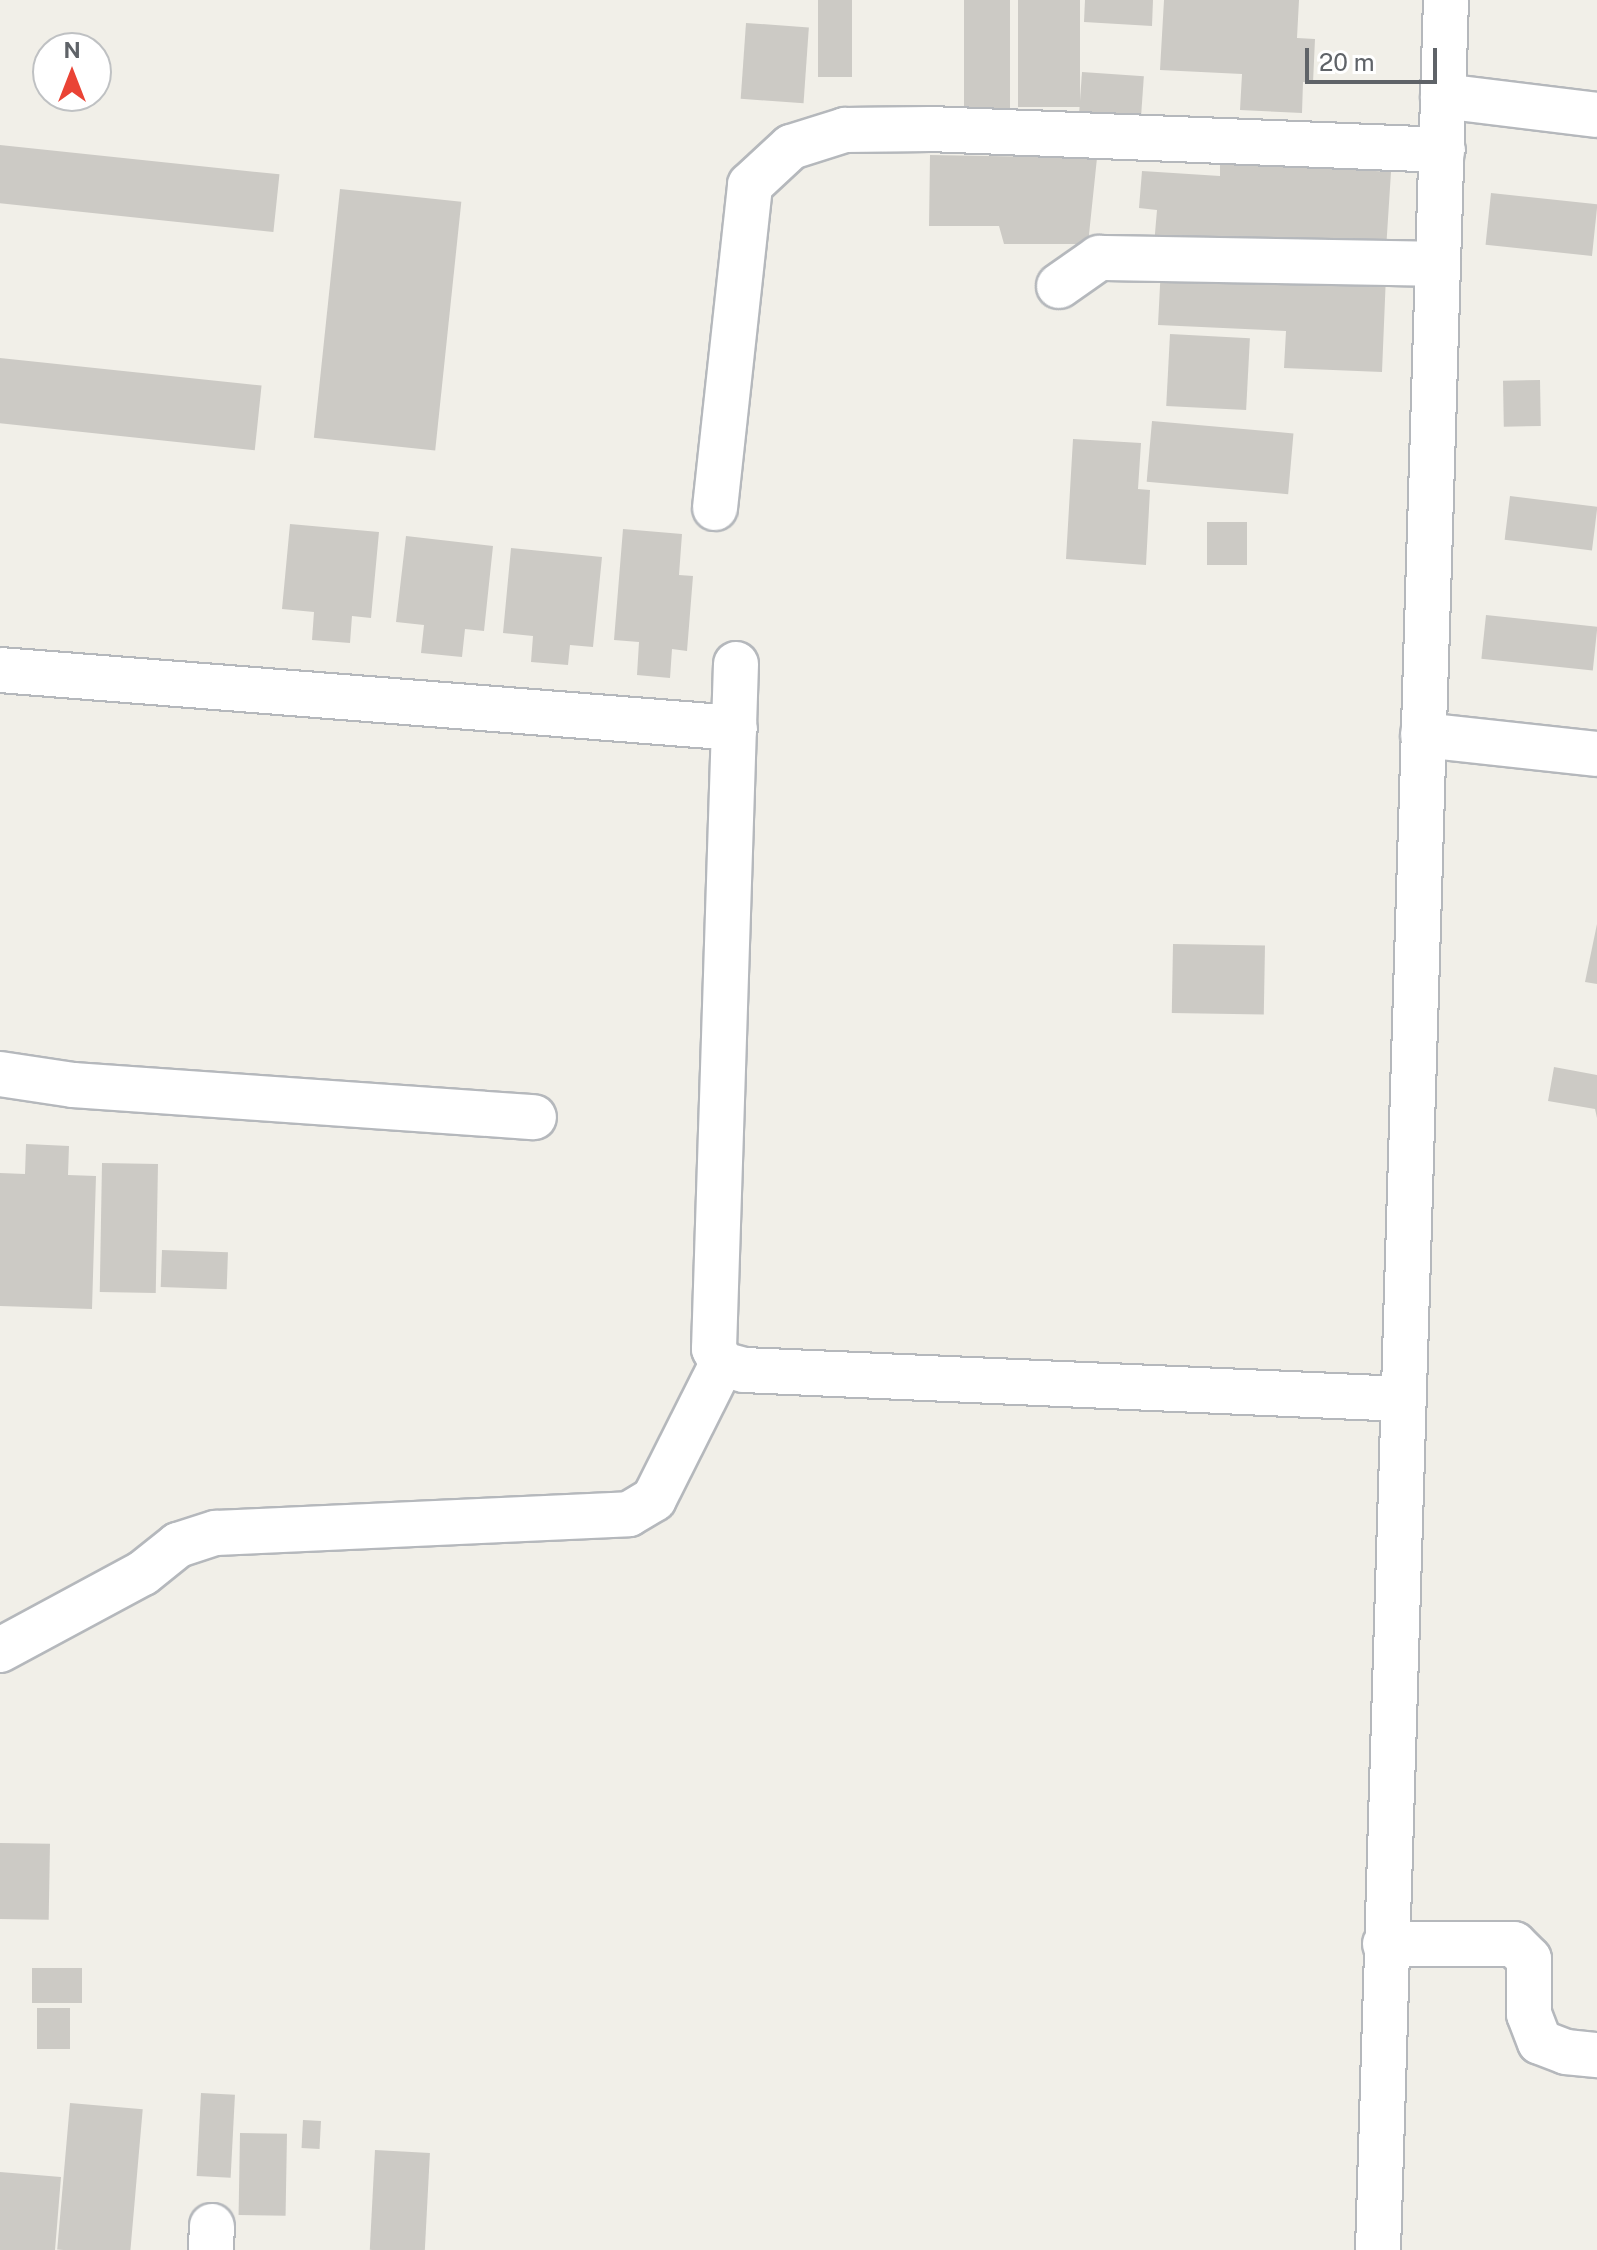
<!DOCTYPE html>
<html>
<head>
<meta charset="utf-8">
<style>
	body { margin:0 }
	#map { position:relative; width:1597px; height:2250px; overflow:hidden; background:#f1efe8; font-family:"Public Sans",sans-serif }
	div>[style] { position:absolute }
	.building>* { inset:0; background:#cccac5; transform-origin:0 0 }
	.roads { filter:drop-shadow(2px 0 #b5b8bc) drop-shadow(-2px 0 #b5b8bc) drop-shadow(0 2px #b5b8bc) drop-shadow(0 -2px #b5b8bc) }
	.minor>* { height:44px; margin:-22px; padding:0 22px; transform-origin:22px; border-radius:22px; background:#fff }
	span { translate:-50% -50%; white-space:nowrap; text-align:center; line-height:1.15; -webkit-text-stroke:8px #fff; paint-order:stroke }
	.north { position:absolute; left:32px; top:32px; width:80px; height:80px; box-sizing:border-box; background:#fff; border:2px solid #bfc1c3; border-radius:50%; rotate:0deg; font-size:22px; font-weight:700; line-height:32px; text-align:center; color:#5f6368 }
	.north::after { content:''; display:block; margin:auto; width:28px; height:36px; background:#ea4335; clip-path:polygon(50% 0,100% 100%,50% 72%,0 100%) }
	.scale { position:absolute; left:1305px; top:48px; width:132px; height:36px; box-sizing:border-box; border:4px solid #5f6368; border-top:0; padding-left:10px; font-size:24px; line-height:28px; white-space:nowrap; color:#5f6368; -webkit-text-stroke:6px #fff; paint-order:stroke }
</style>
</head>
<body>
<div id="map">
	<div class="building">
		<div style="left:818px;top:0;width:34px;height:77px"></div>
		<div style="left:964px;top:0;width:46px;height:111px"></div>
		<div style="left:1018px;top:0;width:62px;height:107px"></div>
		<div style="clip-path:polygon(1085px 0,1153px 0,1152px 26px,1084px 22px)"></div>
		<div style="clip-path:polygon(1164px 0,1299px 0,1297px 38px,1315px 39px,1313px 83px,1303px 82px,1302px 113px,1240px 110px,1242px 74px,1160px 70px)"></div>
		<div style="left:746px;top:23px;width:63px;height:76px;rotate:4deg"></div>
		<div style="left:1082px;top:72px;width:62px;height:43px;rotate:4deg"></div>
		<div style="left:0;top:145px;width:281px;height:58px;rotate:6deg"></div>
		<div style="clip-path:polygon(930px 155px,1097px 158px,1088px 244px,1004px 244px,999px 226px,929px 226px)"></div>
		<div style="clip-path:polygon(1220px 161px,1391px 172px,1386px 250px,1154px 245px,1157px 210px,1139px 208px,1142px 171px,1220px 176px)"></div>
		<div style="left:340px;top:189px;width:122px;height:250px;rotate:6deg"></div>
		<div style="left:1491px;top:193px;width:107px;height:52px;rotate:6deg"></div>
		<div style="clip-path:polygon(1161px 266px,1386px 275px,1382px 372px,1284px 368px,1286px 331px,1158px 325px)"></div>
		<div style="left:1170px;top:334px;width:80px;height:72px;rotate:3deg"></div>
		<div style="left:0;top:358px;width:263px;height:65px;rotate:6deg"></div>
		<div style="left:1540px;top:380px;width:46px;height:37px;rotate:89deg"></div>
		<div style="left:1152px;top:421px;width:142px;height:61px;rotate:5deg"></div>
		<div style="clip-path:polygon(1073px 439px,1141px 443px,1138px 489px,1150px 490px,1146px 565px,1066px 559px)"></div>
		<div style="left:1510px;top:496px;width:88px;height:44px;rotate:7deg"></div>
		<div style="left:1207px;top:522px;width:40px;height:43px"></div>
		<div style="clip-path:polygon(290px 524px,379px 532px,371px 618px,352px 616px,350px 643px,312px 640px,314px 612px,282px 609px)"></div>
		<div style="clip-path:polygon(623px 529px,682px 534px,679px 575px,693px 576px,687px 651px,672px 649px,670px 678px,637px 675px,639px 642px,614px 640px)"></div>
		<div style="clip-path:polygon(406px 536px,493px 546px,484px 631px,465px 629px,462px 657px,421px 653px,424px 625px,396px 622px)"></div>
		<div style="clip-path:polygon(511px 548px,602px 557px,593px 647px,570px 645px,568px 665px,531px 662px,533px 636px,503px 633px)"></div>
		<div style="left:1486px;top:615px;width:112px;height:44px;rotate:6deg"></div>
		<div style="clip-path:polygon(1597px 924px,1597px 984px,1585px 982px)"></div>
		<div style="left:1173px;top:944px;width:92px;height:69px;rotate:1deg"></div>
		<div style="clip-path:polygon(1554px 1067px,1597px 1075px,1597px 1118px,1595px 1109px,1548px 1101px)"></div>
		<div style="clip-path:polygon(26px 1144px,69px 1146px,68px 1175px,96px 1176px,92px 1309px,0 1306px,0 1173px,25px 1174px)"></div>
		<div style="left:102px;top:1163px;width:56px;height:129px;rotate:1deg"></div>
		<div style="left:162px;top:1250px;width:66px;height:37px;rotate:2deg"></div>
		<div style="left:0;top:1843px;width:50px;height:76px;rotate:1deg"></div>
		<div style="left:32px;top:1968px;width:50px;height:35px"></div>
		<div style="left:37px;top:2008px;width:33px;height:41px"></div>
		<div style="left:201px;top:2093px;width:34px;height:83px;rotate:3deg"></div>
		<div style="left:70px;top:2103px;width:73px;height:147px;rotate:5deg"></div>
		<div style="left:303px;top:2120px;width:18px;height:28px;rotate:3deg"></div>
		<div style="left:240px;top:2133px;width:47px;height:82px;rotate:1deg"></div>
		<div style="left:375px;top:2150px;width:55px;height:100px;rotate:3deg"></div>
		<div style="clip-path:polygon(0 2172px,61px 2177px,55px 2250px,0 2250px)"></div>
	</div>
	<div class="roads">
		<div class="minor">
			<div style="left:1443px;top:96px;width:155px;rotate:7deg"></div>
			<div style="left:1059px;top:286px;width:49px;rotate:-35deg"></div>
			<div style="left:1099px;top:258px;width:339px;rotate:1deg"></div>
			<div style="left:715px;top:508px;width:325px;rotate:-83.8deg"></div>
			<div style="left:750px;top:185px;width:56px;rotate:-42.8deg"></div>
			<div style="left:791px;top:147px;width:57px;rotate:-17.5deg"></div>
			<div style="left:845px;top:130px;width:85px;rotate:-0.7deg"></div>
			<div style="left:930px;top:129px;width:513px;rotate:2.34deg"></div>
			<div style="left:736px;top:664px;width:685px;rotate:91.84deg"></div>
			<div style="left:714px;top:1349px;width:17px;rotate:62deg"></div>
			<div style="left:722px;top:1364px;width:23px;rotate:15deg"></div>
			<div style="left:744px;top:1370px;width:660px;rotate:2.52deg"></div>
			<div style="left:0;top:670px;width:737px;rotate:4.51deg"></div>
			<div style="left:1423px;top:735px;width:175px;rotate:6.2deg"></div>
			<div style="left:0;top:1074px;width:74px;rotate:8.6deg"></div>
			<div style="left:73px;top:1085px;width:462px;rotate:4deg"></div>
			<div style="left:0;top:1650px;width:162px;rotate:-28.3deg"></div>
			<div style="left:143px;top:1573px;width:45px;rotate:-38.7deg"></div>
			<div style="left:178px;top:1545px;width:40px;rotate:-18deg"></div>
			<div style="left:216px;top:1533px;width:413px;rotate:-2.6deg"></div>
			<div style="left:629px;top:1514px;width:29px;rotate:-31deg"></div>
			<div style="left:654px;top:1499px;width:151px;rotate:-63.3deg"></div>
			<div style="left:1385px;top:1944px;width:129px"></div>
			<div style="left:1514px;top:1944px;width:21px;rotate:45deg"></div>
			<div style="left:1529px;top:1959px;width:55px;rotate:90deg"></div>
			<div style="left:1529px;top:2014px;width:30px;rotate:69deg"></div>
			<div style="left:1540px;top:2042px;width:28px;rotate:21deg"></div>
			<div style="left:1566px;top:2052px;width:31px;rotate:6deg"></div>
			<div style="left:211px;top:2250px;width:24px;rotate:-88deg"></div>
			<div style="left:1378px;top:2250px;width:2251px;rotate:-88.27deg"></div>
		</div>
	</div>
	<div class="north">N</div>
	<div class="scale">20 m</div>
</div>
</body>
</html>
